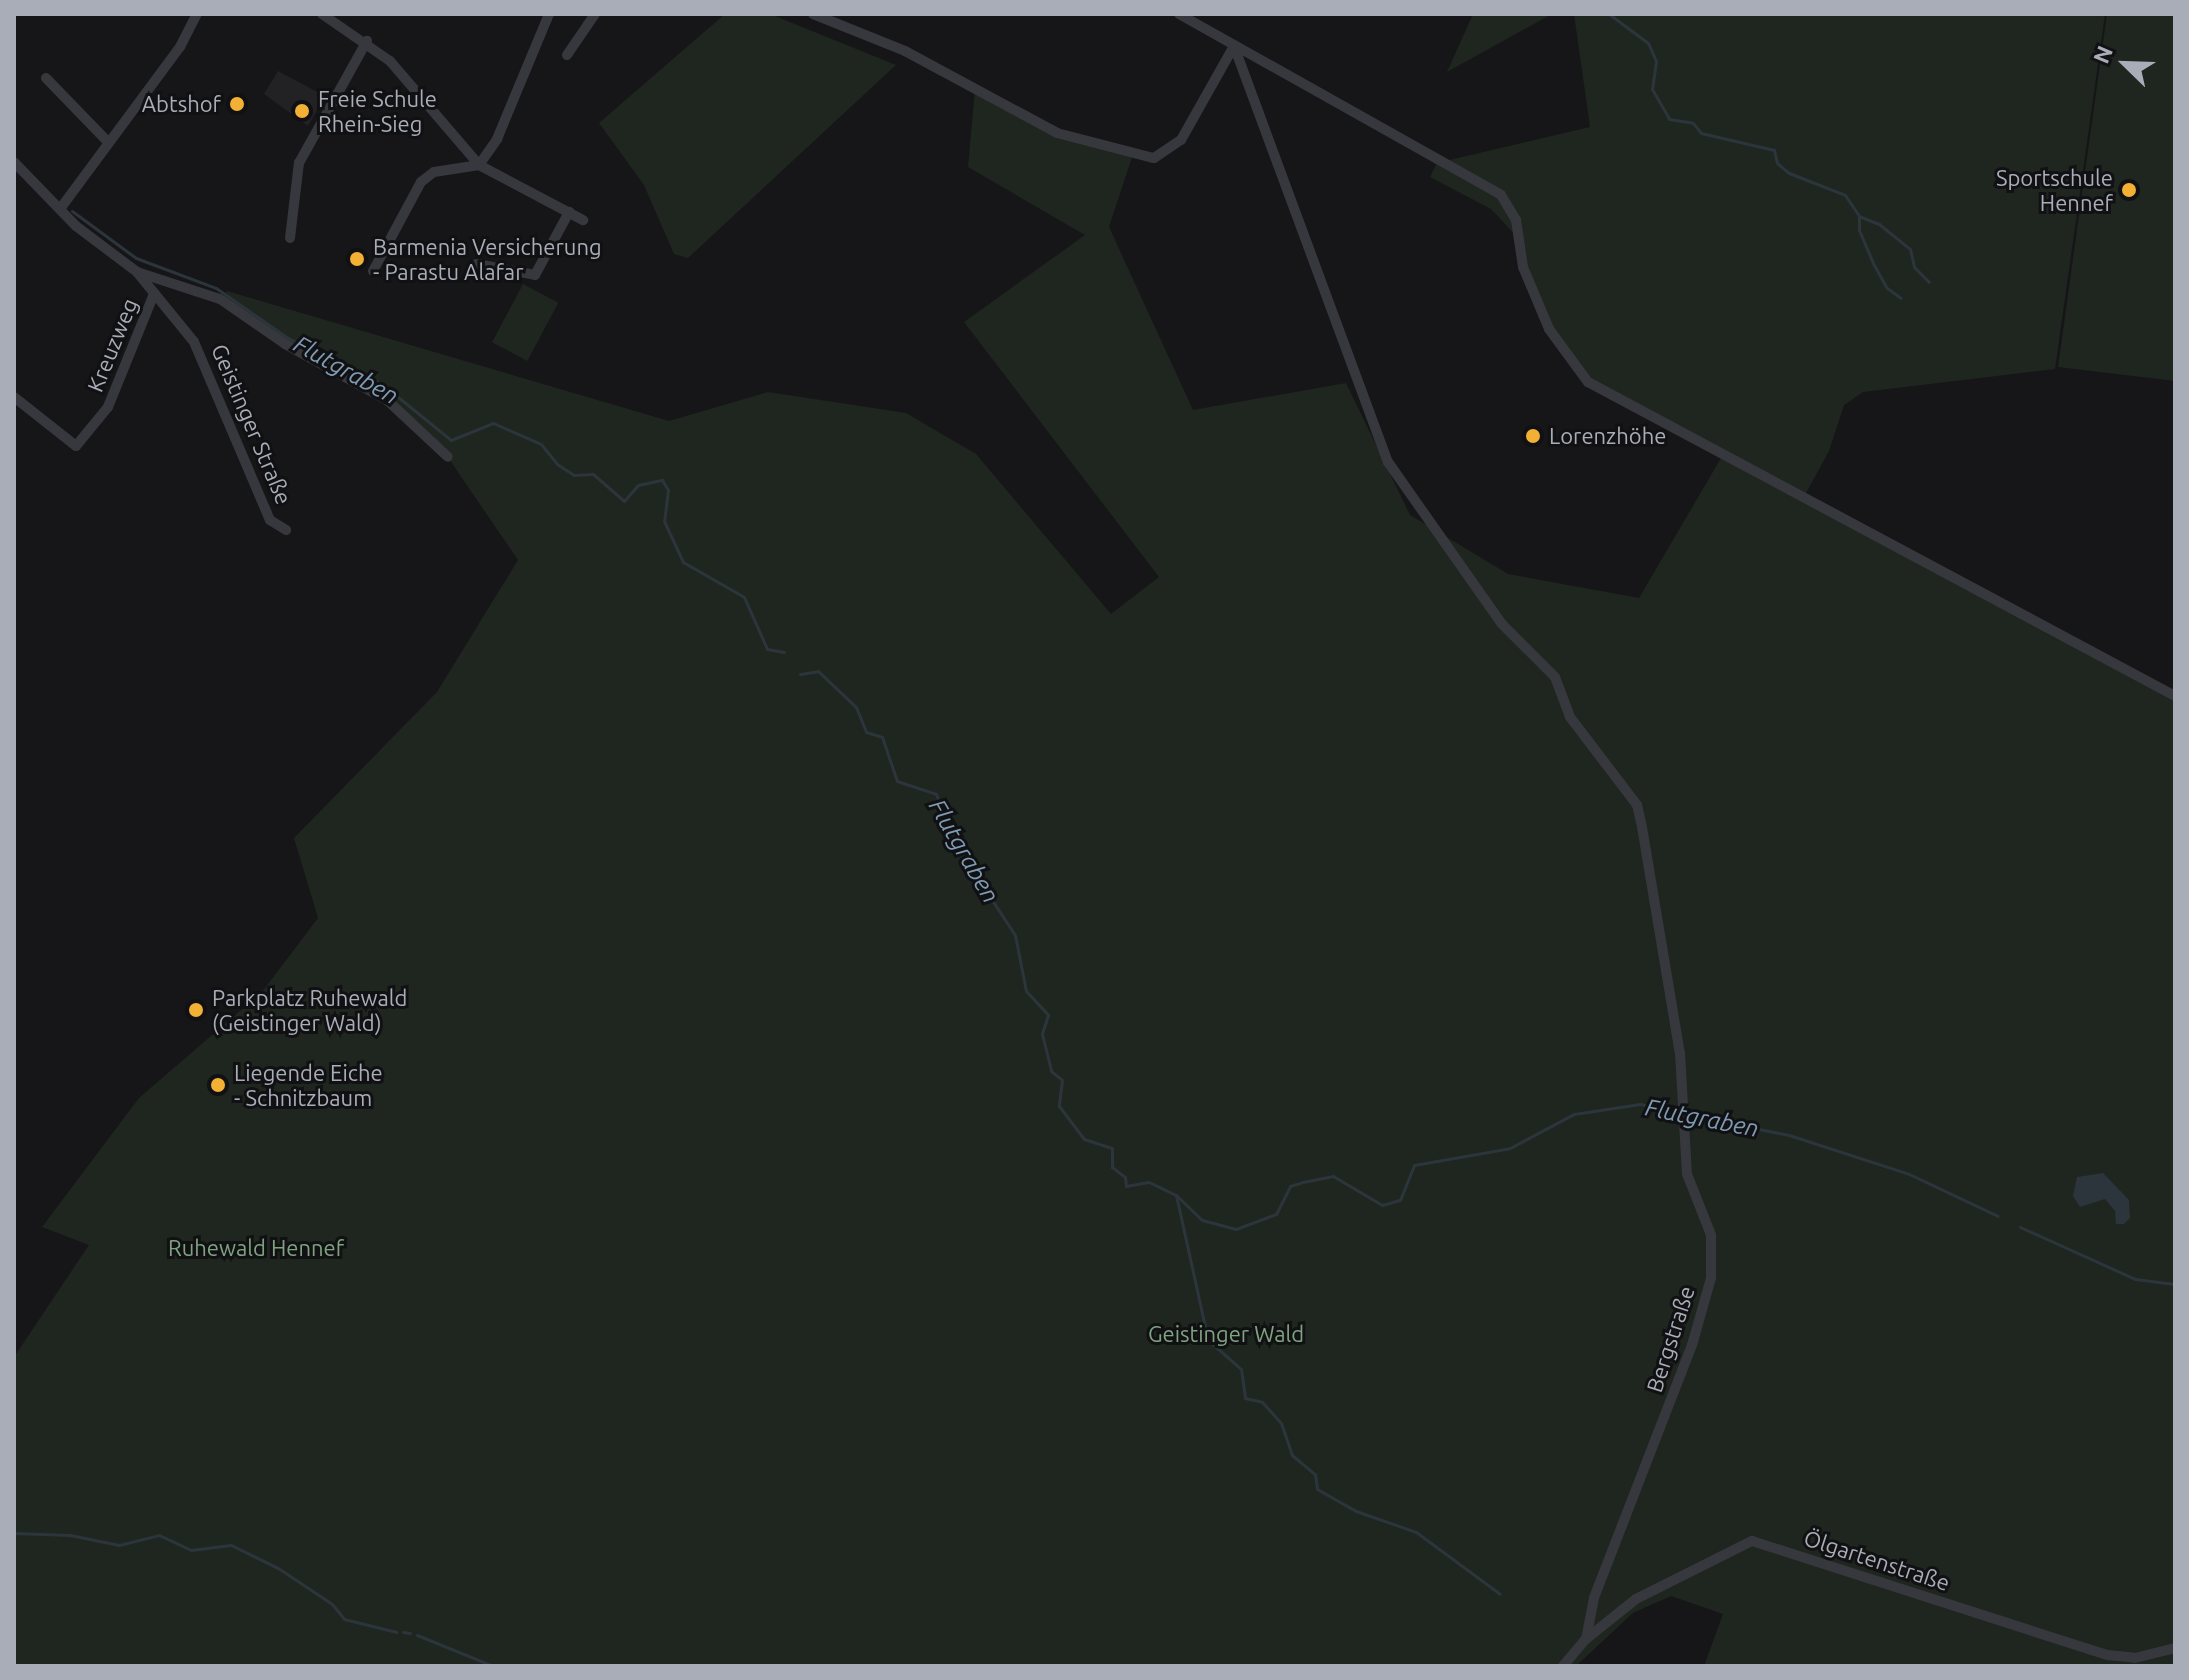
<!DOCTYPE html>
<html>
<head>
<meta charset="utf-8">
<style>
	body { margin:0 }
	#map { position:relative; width:2189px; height:1680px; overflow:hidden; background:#161618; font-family:Ubuntu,sans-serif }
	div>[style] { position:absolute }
	.built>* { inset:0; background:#222225 }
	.green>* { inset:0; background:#1e261f; transform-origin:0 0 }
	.water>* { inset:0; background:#2c353c }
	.stream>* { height:3px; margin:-1.5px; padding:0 1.5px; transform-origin:1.5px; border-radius:1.5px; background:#2c353c }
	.street>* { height:10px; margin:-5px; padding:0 5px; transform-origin:5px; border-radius:5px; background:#37383d }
	.dots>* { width:22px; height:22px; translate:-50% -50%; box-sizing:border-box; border:4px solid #111113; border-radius:50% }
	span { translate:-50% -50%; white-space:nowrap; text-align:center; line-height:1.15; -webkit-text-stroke:6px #111113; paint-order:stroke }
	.poi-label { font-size:22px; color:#a8adb8 }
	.left { translate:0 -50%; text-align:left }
	.right { translate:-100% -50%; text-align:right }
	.street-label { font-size:22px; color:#a8adb8 }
	.park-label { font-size:22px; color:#7fa381 }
	.water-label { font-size:24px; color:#7f9bb3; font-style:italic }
	.frame { position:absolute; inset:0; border:16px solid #a8adb8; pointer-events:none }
	.north { position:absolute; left:2085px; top:24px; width:80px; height:80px; -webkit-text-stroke:6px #111113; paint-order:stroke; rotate:293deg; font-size:22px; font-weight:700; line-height:32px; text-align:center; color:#a8adb8 }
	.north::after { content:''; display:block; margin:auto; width:28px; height:36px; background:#a8adb8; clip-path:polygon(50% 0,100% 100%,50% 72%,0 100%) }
</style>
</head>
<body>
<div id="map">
	<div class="built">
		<div style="clip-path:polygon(278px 71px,325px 96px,308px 126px,264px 94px)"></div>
	</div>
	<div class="green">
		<div style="clip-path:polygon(725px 14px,770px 14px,896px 65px,688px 258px,674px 254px,644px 185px,599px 123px)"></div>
		<div style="clip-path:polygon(1473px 14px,1552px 14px,1447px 72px)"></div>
		<div style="clip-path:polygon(1574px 14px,2105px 14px,2055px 369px,1863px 392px,1844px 405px,1829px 451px,1806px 493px,2175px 696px,2175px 1666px,1704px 1666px,1723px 1614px,1671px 1596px,1633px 1613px,1576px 1666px,14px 1666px,14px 1357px,89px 1245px,42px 1227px,139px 1098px,262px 992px,318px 918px,294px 838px,437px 692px,518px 560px,434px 437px,387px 399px,285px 344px,222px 300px,227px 291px,669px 421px,768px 392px,906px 413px,976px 454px,1111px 614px,1159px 577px,964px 322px,1085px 235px,968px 167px,975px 89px,1057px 133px,1133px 154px,1109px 227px,1193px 410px,1346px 383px,1410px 515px,1508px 574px,1639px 598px,1724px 453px,1617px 399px,1563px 357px,1549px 329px,1519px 239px,1491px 209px,1430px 177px,1437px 163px,1590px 127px)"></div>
		<div style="clip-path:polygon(2107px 14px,2175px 14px,2175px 381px,2058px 367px)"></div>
		<div style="left:523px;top:284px;width:40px;height:66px;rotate:28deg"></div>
	</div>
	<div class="water">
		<div style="clip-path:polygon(2103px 1173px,2129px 1200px,2130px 1218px,2124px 1224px,2116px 1224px,2115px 1211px,2105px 1199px,2080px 1207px,2073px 1196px,2077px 1177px)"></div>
	</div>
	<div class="stream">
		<div style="left:1609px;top:14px;width:49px;rotate:36.6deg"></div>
		<div style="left:1648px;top:43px;width:20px;rotate:66deg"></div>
		<div style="left:1656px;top:61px;width:28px;rotate:98deg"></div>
		<div style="left:1652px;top:89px;width:34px;rotate:60deg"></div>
		<div style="left:1669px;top:119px;width:24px;rotate:9deg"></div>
		<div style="left:1693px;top:123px;width:13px;rotate:51deg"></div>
		<div style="left:1701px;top:133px;width:75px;rotate:13.1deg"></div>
		<div style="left:1774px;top:150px;width:13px;rotate:77deg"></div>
		<div style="left:1777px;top:163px;width:16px;rotate:40deg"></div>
		<div style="left:1789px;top:173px;width:60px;rotate:21.4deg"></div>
		<div style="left:1845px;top:195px;width:25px;rotate:56deg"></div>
		<div style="left:1859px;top:216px;width:22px;rotate:22deg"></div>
		<div style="left:1879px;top:224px;width:40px;rotate:39deg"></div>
		<div style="left:1910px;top:249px;width:18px;rotate:77deg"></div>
		<div style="left:1914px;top:267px;width:21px;rotate:45deg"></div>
		<div style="left:72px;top:211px;width:79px;rotate:36.3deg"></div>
		<div style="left:136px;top:258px;width:85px;rotate:20.6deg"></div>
		<div style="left:216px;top:288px;width:88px;rotate:34.8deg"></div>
		<div style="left:288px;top:338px;width:105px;rotate:26.1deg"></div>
		<div style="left:382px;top:384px;width:89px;rotate:39.1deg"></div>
		<div style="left:451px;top:440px;width:45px;rotate:-22deg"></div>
		<div style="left:493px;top:423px;width:52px;rotate:23.6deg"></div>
		<div style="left:541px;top:444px;width:26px;rotate:51deg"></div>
		<div style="left:557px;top:464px;width:20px;rotate:33deg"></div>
		<div style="left:574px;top:475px;width:19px;rotate:-3deg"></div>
		<div style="left:593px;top:474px;width:41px;rotate:41.1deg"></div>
		<div style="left:624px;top:501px;width:21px;rotate:-49deg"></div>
		<div style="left:638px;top:485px;width:25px;rotate:-12deg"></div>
		<div style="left:662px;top:480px;width:12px;rotate:59deg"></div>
		<div style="left:668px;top:490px;width:31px;rotate:97deg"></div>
		<div style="left:664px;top:521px;width:45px;rotate:65.1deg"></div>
		<div style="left:683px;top:562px;width:70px;rotate:29.8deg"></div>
		<div style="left:744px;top:597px;width:57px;rotate:66.1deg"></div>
		<div style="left:767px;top:649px;width:17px;rotate:10deg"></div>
		<div style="left:1859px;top:216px;width:14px;rotate:90deg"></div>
		<div style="left:1859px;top:230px;width:38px;rotate:67deg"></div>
		<div style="left:1874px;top:265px;width:26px;rotate:61deg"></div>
		<div style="left:1887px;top:288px;width:17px;rotate:36deg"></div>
		<div style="left:800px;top:674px;width:18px;rotate:-9deg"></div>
		<div style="left:818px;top:671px;width:52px;rotate:43.5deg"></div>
		<div style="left:856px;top:707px;width:27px;rotate:68deg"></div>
		<div style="left:866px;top:732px;width:17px;rotate:17deg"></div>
		<div style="left:882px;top:737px;width:46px;rotate:71.2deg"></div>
		<div style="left:897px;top:781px;width:41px;rotate:18.4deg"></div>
		<div style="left:936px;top:794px;width:53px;rotate:69.2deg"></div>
		<div style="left:955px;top:844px;width:109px;rotate:56.6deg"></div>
		<div style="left:1015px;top:935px;width:57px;rotate:78.9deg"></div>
		<div style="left:1026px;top:991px;width:33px;rotate:47deg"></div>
		<div style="left:1048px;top:1015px;width:20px;rotate:108deg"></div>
		<div style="left:1042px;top:1034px;width:38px;rotate:76deg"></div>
		<div style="left:1051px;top:1071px;width:14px;rotate:39deg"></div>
		<div style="left:1062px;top:1080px;width:26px;rotate:97deg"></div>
		<div style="left:1059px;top:1106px;width:41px;rotate:52.9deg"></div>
		<div style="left:1084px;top:1139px;width:29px;rotate:18deg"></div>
		<div style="left:1112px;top:1148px;width:19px;rotate:90deg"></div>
		<div style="left:1112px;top:1167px;width:16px;rotate:38deg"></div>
		<div style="left:1125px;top:1177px;width:9px;rotate:84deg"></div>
		<div style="left:1126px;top:1186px;width:23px;rotate:-10deg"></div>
		<div style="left:1149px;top:1182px;width:30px;rotate:26deg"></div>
		<div style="left:1176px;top:1195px;width:36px;rotate:44deg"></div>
		<div style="left:1202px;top:1220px;width:35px;rotate:15deg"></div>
		<div style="left:1236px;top:1229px;width:43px;rotate:-20.6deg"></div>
		<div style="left:1276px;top:1214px;width:31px;rotate:-63deg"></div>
		<div style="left:1290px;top:1186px;width:14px;rotate:-17deg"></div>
		<div style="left:1303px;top:1182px;width:31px;rotate:-11deg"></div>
		<div style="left:1333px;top:1176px;width:57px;rotate:30.6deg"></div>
		<div style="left:1382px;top:1205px;width:19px;rotate:-16deg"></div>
		<div style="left:1400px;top:1200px;width:38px;rotate:-68deg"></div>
		<div style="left:1414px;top:1165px;width:97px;rotate:-10deg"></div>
		<div style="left:1510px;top:1148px;width:72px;rotate:-28deg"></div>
		<div style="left:1574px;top:1114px;width:67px;rotate:-8.6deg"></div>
		<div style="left:1640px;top:1104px;width:41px;rotate:11.3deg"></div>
		<div style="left:1687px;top:1115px;width:104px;rotate:11.1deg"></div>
		<div style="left:1789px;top:1135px;width:126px;rotate:18deg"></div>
		<div style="left:1909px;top:1174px;width:98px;rotate:25.3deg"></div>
		<div style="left:1176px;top:1195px;width:148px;rotate:77.6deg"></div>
		<div style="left:1208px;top:1340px;width:44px;rotate:41.3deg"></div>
		<div style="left:1241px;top:1369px;width:29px;rotate:82deg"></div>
		<div style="left:1245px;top:1398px;width:17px;rotate:13deg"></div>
		<div style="left:1262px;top:1402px;width:28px;rotate:48deg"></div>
		<div style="left:1281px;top:1423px;width:34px;rotate:71deg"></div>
		<div style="left:1292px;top:1455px;width:30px;rotate:40deg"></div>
		<div style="left:1315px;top:1474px;width:15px;rotate:82deg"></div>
		<div style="left:1317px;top:1489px;width:45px;rotate:29.4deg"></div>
		<div style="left:1356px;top:1511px;width:64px;rotate:19.3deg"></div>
		<div style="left:1416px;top:1532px;width:104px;rotate:36.4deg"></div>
		<div style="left:2020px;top:1227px;width:126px;rotate:24.3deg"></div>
		<div style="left:2135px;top:1279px;width:40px;rotate:7.1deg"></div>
		<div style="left:14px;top:1533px;width:56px;rotate:2deg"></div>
		<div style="left:70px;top:1535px;width:50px;rotate:11.5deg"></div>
		<div style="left:119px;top:1545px;width:41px;rotate:-14deg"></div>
		<div style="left:159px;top:1535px;width:35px;rotate:25deg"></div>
		<div style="left:191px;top:1550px;width:40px;rotate:-7.1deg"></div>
		<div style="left:231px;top:1545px;width:52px;rotate:26.1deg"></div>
		<div style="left:278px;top:1568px;width:65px;rotate:33.7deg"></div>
		<div style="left:332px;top:1604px;width:19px;rotate:51deg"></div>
		<div style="left:344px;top:1619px;width:54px;rotate:14deg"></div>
		<div style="left:403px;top:1632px;width:7px;rotate:8deg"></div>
		<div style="left:417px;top:1635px;width:82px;rotate:22.2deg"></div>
	</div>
	<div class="street">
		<div style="left:322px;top:14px;width:83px;rotate:34.7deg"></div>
		<div style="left:390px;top:61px;width:137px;rotate:49.4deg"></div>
		<div style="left:479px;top:165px;width:118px;rotate:27.9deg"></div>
		<div style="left:813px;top:14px;width:99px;rotate:21.9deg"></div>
		<div style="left:905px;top:51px;width:173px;rotate:28.3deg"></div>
		<div style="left:1057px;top:133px;width:100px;rotate:14.5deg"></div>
		<div style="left:1154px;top:158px;width:32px;rotate:-34deg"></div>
		<div style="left:1181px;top:140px;width:108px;rotate:-60.6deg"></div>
		<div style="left:1179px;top:14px;width:369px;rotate:29.3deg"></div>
		<div style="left:1501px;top:195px;width:29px;rotate:59deg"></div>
		<div style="left:1516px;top:220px;width:48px;rotate:81.5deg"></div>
		<div style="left:1523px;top:267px;width:67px;rotate:67.2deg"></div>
		<div style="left:1549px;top:329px;width:66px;rotate:53.7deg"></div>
		<div style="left:1588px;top:382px;width:666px;rotate:28.14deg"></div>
		<div style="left:1234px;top:46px;width:444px;rotate:69.7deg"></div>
		<div style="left:1388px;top:462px;width:197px;rotate:54.9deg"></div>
		<div style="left:1501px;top:623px;width:76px;rotate:45deg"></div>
		<div style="left:1555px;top:677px;width:43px;rotate:69.4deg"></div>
		<div style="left:1570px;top:717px;width:111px;rotate:52.7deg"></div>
		<div style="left:1637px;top:805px;width:23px;rotate:77deg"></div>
		<div style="left:1642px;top:827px;width:229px;rotate:80.5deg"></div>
		<div style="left:1680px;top:1053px;width:121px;rotate:86.7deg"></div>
		<div style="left:1687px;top:1174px;width:66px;rotate:68.5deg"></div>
		<div style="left:1711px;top:1235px;width:43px;rotate:90deg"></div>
		<div style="left:1711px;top:1278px;width:70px;rotate:105.8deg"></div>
		<div style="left:1692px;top:1345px;width:271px;rotate:111.2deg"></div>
		<div style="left:1594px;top:1598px;width:42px;rotate:101deg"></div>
		<div style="left:567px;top:55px;width:50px;rotate:-55.7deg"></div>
		<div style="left:46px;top:78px;width:89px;rotate:45.9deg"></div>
		<div style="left:14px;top:162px;width:89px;rotate:45.9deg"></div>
		<div style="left:76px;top:226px;width:76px;rotate:37deg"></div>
		<div style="left:137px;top:272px;width:90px;rotate:50.8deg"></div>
		<div style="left:194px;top:342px;width:194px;rotate:66.9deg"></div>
		<div style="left:270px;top:520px;width:19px;rotate:32deg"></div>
		<div style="left:60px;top:209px;width:202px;rotate:-53.5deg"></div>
		<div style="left:180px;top:47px;width:37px;rotate:-63deg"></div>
		<div style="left:290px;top:238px;width:76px;rotate:-83.2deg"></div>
		<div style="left:299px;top:163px;width:140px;rotate:-60.9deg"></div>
		<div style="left:477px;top:264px;width:59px;rotate:10.7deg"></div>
		<div style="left:535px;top:275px;width:72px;rotate:-61.6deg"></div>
		<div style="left:373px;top:271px;width:101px;rotate:-61.7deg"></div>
		<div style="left:421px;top:182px;width:16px;rotate:-38deg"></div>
		<div style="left:434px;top:172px;width:46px;rotate:-8.8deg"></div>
		<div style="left:479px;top:165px;width:32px;rotate:-55deg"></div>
		<div style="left:497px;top:139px;width:135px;rotate:-67.4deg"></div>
		<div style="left:137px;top:272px;width:87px;rotate:18deg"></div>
		<div style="left:220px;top:299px;width:79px;rotate:34.7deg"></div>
		<div style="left:285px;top:344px;width:116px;rotate:28.8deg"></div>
		<div style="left:387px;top:400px;width:83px;rotate:43.1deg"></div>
		<div style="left:14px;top:397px;width:79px;rotate:38.3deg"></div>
		<div style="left:76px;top:446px;width:50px;rotate:-50.6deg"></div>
		<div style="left:108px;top:407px;width:120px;rotate:-67.9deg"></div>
		<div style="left:1563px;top:1666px;width:35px;rotate:-50deg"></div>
		<div style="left:1586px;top:1639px;width:64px;rotate:-38.7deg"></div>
		<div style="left:1636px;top:1599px;width:130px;rotate:-26.6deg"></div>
		<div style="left:1752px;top:1541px;width:374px;rotate:17.8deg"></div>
		<div style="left:2108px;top:1655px;width:27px;rotate:6deg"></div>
		<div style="left:2135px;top:1658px;width:41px;rotate:-14deg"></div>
	</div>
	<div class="dots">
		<div style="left:237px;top:104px;background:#f2b134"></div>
		<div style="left:302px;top:111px;background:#f2b134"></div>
		<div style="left:2129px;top:190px;background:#f2b134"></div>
		<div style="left:357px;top:259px;background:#f2b134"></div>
		<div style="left:1533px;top:436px;background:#f2b134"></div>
		<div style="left:196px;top:1010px;background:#f2b134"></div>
		<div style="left:218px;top:1085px;background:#f2b134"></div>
	</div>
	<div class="poi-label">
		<span class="left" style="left:318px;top:111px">Freie Schule<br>Rhein-Sieg</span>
		<span class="right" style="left:221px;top:104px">Abtshof</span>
		<span class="right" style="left:2113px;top:190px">Sportschule<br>Hennef</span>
		<span class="left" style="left:373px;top:259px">Barmenia Versicherung<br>- Parastu Alafar</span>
		<span class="left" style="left:1549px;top:436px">Lorenzhöhe</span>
		<span class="left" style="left:212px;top:1010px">Parkplatz Ruhewald<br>(Geistinger Wald)</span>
		<span class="left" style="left:234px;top:1085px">Liegende Eiche<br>- Schnitzbaum</span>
	</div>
	<div class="street-label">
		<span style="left:112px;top:345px;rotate:-68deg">Kreuzweg</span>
		<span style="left:252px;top:424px;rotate:67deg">Geistinger Straße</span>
		<span style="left:1670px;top:1339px;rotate:-72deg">Bergstraße</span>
		<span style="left:1877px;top:1560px;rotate:18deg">Ölgartenstraße</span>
	</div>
	<div class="park-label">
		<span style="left:256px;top:1248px">Ruhewald Hennef</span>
		<span style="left:1226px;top:1334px">Geistinger Wald</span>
	</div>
	<div class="water-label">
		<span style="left:346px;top:370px;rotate:29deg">Flutgraben</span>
		<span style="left:964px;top:851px;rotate:60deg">Flutgraben</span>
		<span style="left:1702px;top:1118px;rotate:11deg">Flutgraben</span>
	</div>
	<div class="frame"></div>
	<div class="north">N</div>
</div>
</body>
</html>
